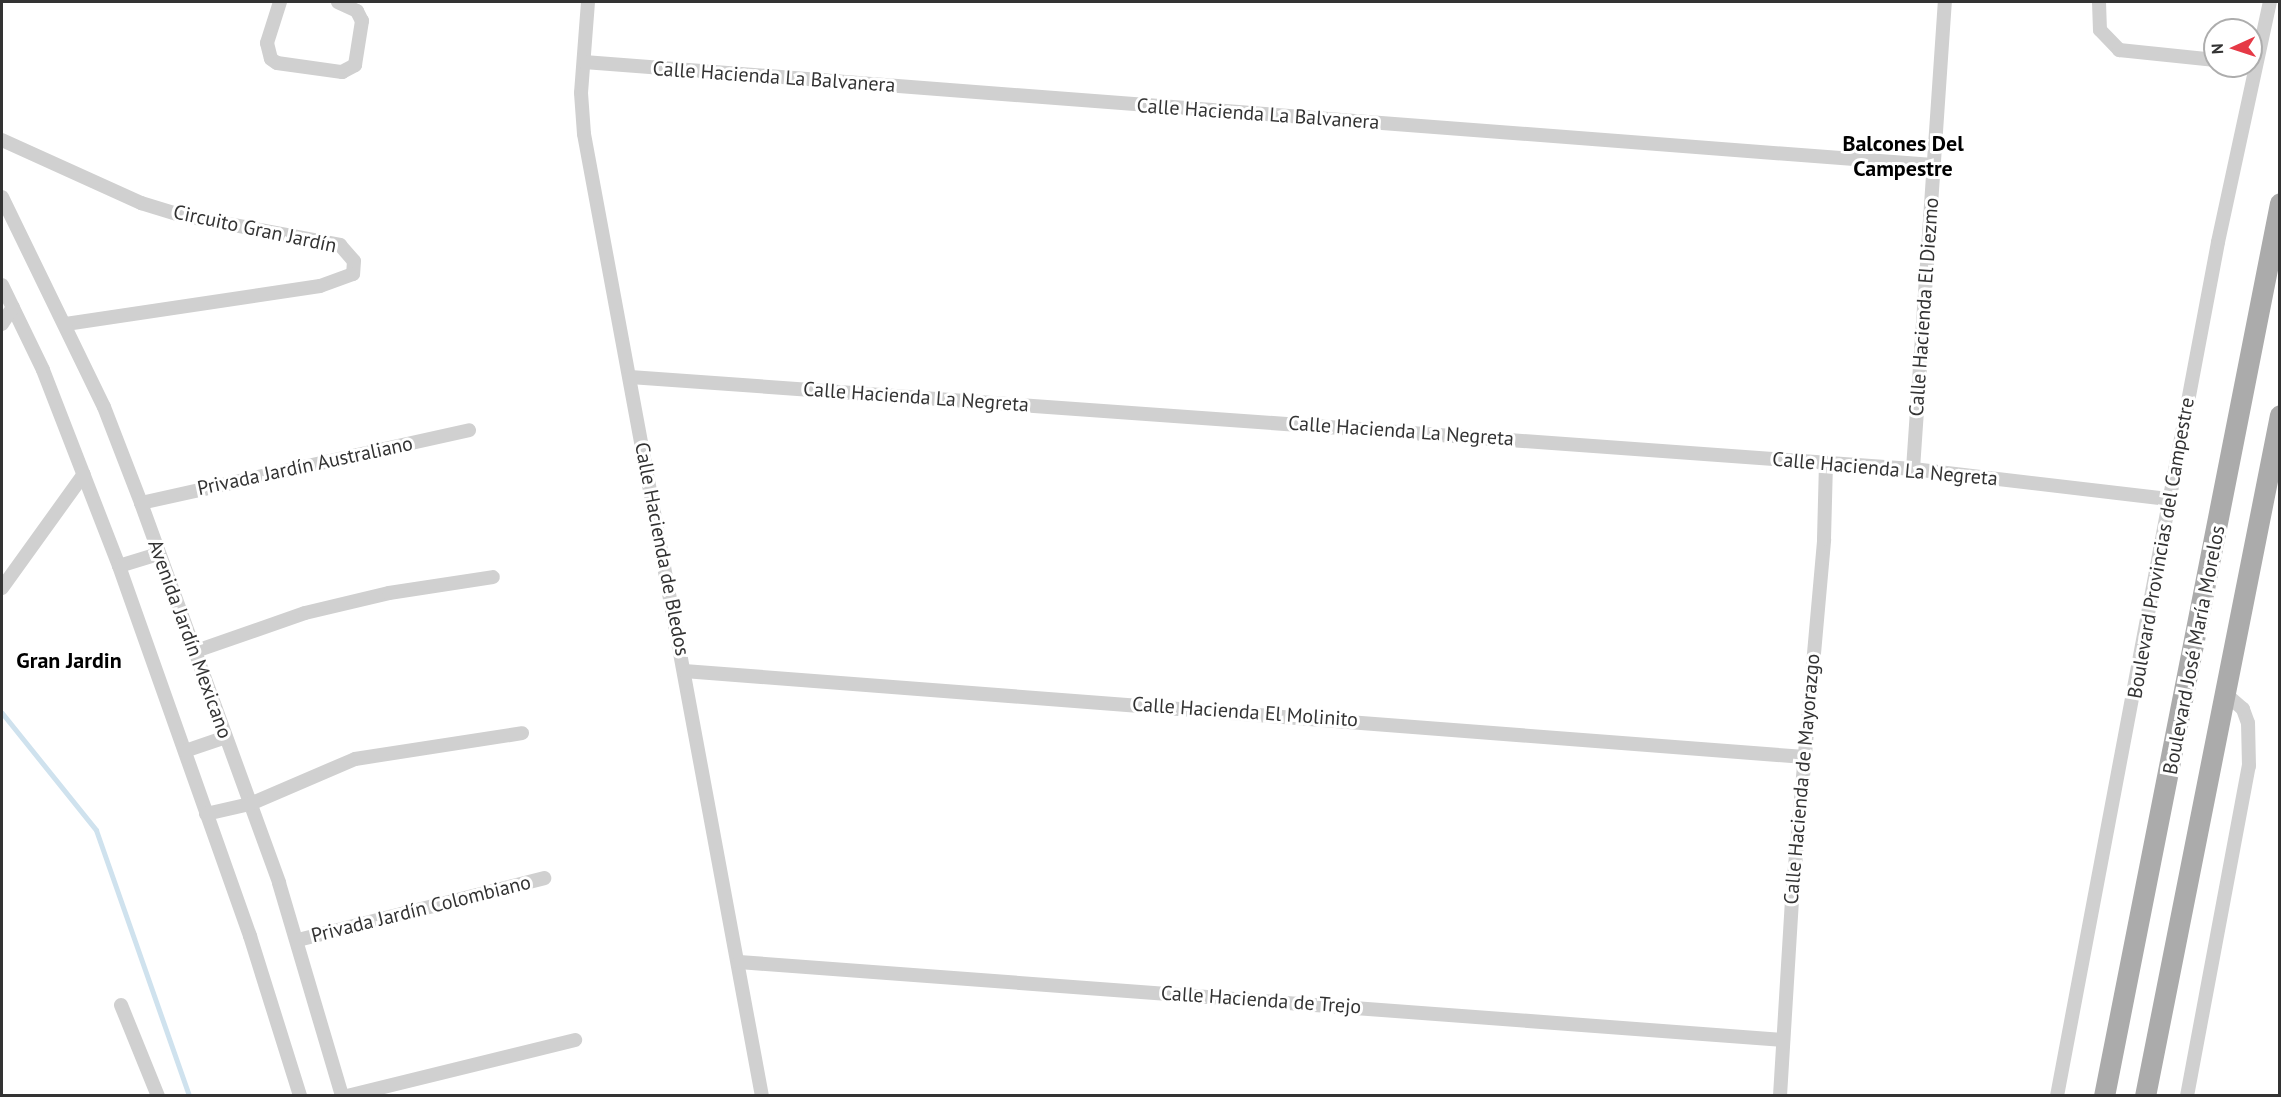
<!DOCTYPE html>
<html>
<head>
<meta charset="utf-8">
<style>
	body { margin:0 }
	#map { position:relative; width:2281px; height:1097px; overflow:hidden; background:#fff; font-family:"PT Sans",sans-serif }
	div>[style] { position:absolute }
	.stream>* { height:5px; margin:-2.5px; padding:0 2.5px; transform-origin:2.5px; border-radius:2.5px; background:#cfe2ee }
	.street>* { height:14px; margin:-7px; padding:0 7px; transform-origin:7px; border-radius:7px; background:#d0d0d0 }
	.primary>* { height:21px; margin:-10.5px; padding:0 10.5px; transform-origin:10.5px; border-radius:10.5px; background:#ababab }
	span { translate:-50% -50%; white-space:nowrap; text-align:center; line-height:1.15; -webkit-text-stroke:6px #fff; paint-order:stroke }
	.street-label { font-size:20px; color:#333 }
	.quarter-label { font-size:22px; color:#000; font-weight:700 }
	.frame { position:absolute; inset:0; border:3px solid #333; pointer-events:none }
	.north { position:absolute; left:2203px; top:18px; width:60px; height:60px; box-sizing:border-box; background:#fff; border:2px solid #adadad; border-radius:50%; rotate:267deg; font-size:16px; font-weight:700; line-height:24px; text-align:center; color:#333 }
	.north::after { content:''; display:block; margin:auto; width:21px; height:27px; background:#e63946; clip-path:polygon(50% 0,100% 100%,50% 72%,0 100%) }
</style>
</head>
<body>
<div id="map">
	<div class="stream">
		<div style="left:2px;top:713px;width:150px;rotate:51.2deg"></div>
		<div style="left:96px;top:830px;width:282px;rotate:70.7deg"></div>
	</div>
	<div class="street">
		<div style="left:280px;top:2px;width:43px;rotate:107.6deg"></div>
		<div style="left:267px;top:43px;width:16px;rotate:76deg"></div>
		<div style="left:271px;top:59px;width:7px;rotate:34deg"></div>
		<div style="left:277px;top:63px;width:66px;rotate:7.9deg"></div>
		<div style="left:342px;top:72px;width:15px;rotate:-28deg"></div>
		<div style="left:355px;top:65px;width:45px;rotate:-81deg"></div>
		<div style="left:362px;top:21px;width:11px;rotate:-117deg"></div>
		<div style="left:357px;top:11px;width:21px;rotate:-155deg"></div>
		<div style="left:588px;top:2px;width:91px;rotate:94.4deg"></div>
		<div style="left:581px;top:93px;width:41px;rotate:85.8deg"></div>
		<div style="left:584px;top:134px;width:978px;rotate:79.52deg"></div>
		<div style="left:2099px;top:2px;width:28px;rotate:88deg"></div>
		<div style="left:2100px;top:30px;width:28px;rotate:46deg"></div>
		<div style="left:2119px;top:50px;width:97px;rotate:5.9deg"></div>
		<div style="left:584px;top:62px;width:1353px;rotate:4.37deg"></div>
		<div style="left:2px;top:140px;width:153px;rotate:24.4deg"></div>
		<div style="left:141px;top:203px;width:41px;rotate:17.1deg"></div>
		<div style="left:180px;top:215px;width:163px;rotate:10.6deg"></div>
		<div style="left:340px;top:245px;width:21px;rotate:49deg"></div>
		<div style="left:354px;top:261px;width:13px;rotate:94deg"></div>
		<div style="left:353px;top:274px;width:35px;rotate:160deg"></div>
		<div style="left:320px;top:286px;width:257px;rotate:171.5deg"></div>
		<div style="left:2px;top:197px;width:233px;rotate:64.1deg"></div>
		<div style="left:104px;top:407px;width:103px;rotate:68.9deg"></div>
		<div style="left:141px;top:503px;width:404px;rotate:70deg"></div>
		<div style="left:279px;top:883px;width:222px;rotate:73.5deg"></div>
		<div style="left:2px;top:285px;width:94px;rotate:64.2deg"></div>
		<div style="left:43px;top:370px;width:210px;rotate:68.8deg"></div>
		<div style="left:119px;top:566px;width:393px;rotate:70.5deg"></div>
		<div style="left:250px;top:936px;width:168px;rotate:72.6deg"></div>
		<div style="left:2px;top:324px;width:20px;rotate:-57deg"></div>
		<div style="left:630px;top:377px;width:1286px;rotate:4.1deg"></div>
		<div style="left:1913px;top:469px;width:259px;rotate:6.7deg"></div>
		<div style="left:1913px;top:469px;width:468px;rotate:-86.1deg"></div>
		<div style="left:141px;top:503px;width:336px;rotate:-12.5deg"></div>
		<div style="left:119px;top:566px;width:41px;rotate:-17.1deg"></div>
		<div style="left:2px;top:588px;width:140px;rotate:-54.3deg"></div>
		<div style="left:196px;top:651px;width:115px;rotate:-19.2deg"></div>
		<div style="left:305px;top:613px;width:86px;rotate:-13.4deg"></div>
		<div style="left:389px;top:593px;width:105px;rotate:-8.7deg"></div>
		<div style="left:684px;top:671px;width:1124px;rotate:4.39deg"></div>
		<div style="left:185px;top:751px;width:43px;rotate:-18.9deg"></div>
		<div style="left:206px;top:814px;width:45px;rotate:-12.8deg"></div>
		<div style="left:250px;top:804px;width:114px;rotate:-23.2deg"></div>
		<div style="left:355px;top:759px;width:169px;rotate:-8.8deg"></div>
		<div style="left:298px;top:940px;width:254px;rotate:-14.1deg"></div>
		<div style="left:739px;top:962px;width:1047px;rotate:4.27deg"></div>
		<div style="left:121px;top:1005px;width:98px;rotate:67.9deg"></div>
		<div style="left:347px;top:1096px;width:235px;rotate:-13.8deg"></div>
		<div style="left:1780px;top:1096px;width:196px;rotate:-86.5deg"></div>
		<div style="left:1792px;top:900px;width:362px;rotate:-84.9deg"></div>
		<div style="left:1824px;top:539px;width:75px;rotate:-88.5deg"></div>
		<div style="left:2057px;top:1096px;width:869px;rotate:-79.32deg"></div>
		<div style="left:2218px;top:242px;width:246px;rotate:-77.8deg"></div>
		<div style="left:2187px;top:1096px;width:336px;rotate:-79.4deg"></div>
		<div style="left:2249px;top:766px;width:43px;rotate:-91.3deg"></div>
		<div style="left:2248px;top:723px;width:15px;rotate:-110deg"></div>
		<div style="left:2243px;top:709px;width:21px;rotate:-139deg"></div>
	</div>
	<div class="primary">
		<div style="left:2104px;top:1096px;width:910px;rotate:-78.85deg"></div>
		<div style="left:2145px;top:1096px;width:694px;rotate:-78.79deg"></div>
	</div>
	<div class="street-label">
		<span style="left:774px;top:77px;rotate:4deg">Calle Hacienda La Balvanera</span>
		<span style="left:1258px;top:114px;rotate:4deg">Calle Hacienda La Balvanera</span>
		<span style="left:255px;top:229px;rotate:12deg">Circuito Gran Jardín</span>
		<span style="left:1924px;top:307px;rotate:-86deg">Calle Hacienda El Diezmo</span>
		<span style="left:916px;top:397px;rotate:4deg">Calle Hacienda La Negreta</span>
		<span style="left:1401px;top:431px;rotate:4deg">Calle Hacienda La Negreta</span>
		<span style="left:305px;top:466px;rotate:-12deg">Privada Jardín Australiano</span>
		<span style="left:1885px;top:469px;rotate:5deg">Calle Hacienda La Negreta</span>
		<span style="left:2161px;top:548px;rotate:-80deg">Boulevard Provincias del Campestre</span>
		<span style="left:662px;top:549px;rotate:79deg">Calle Hacienda de Bledos</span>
		<span style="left:190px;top:639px;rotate:70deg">Avenida Jardín Mexicano</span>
		<span style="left:2194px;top:650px;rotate:-79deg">Boulevard José María Morelos</span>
		<span style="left:1245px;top:712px;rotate:4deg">Calle Hacienda El Molinito</span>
		<span style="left:1802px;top:779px;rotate:-85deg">Calle Hacienda de Mayorazgo</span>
		<span style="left:421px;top:909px;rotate:-14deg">Privada Jardín Colombiano</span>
		<span style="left:1261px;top:1000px;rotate:4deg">Calle Hacienda de Trejo</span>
	</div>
	<div class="quarter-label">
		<span style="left:1903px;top:156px">Balcones Del<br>Campestre</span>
		<span style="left:69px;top:661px">Gran Jardin</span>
	</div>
	<div class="frame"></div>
	<div class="north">N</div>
</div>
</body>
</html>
